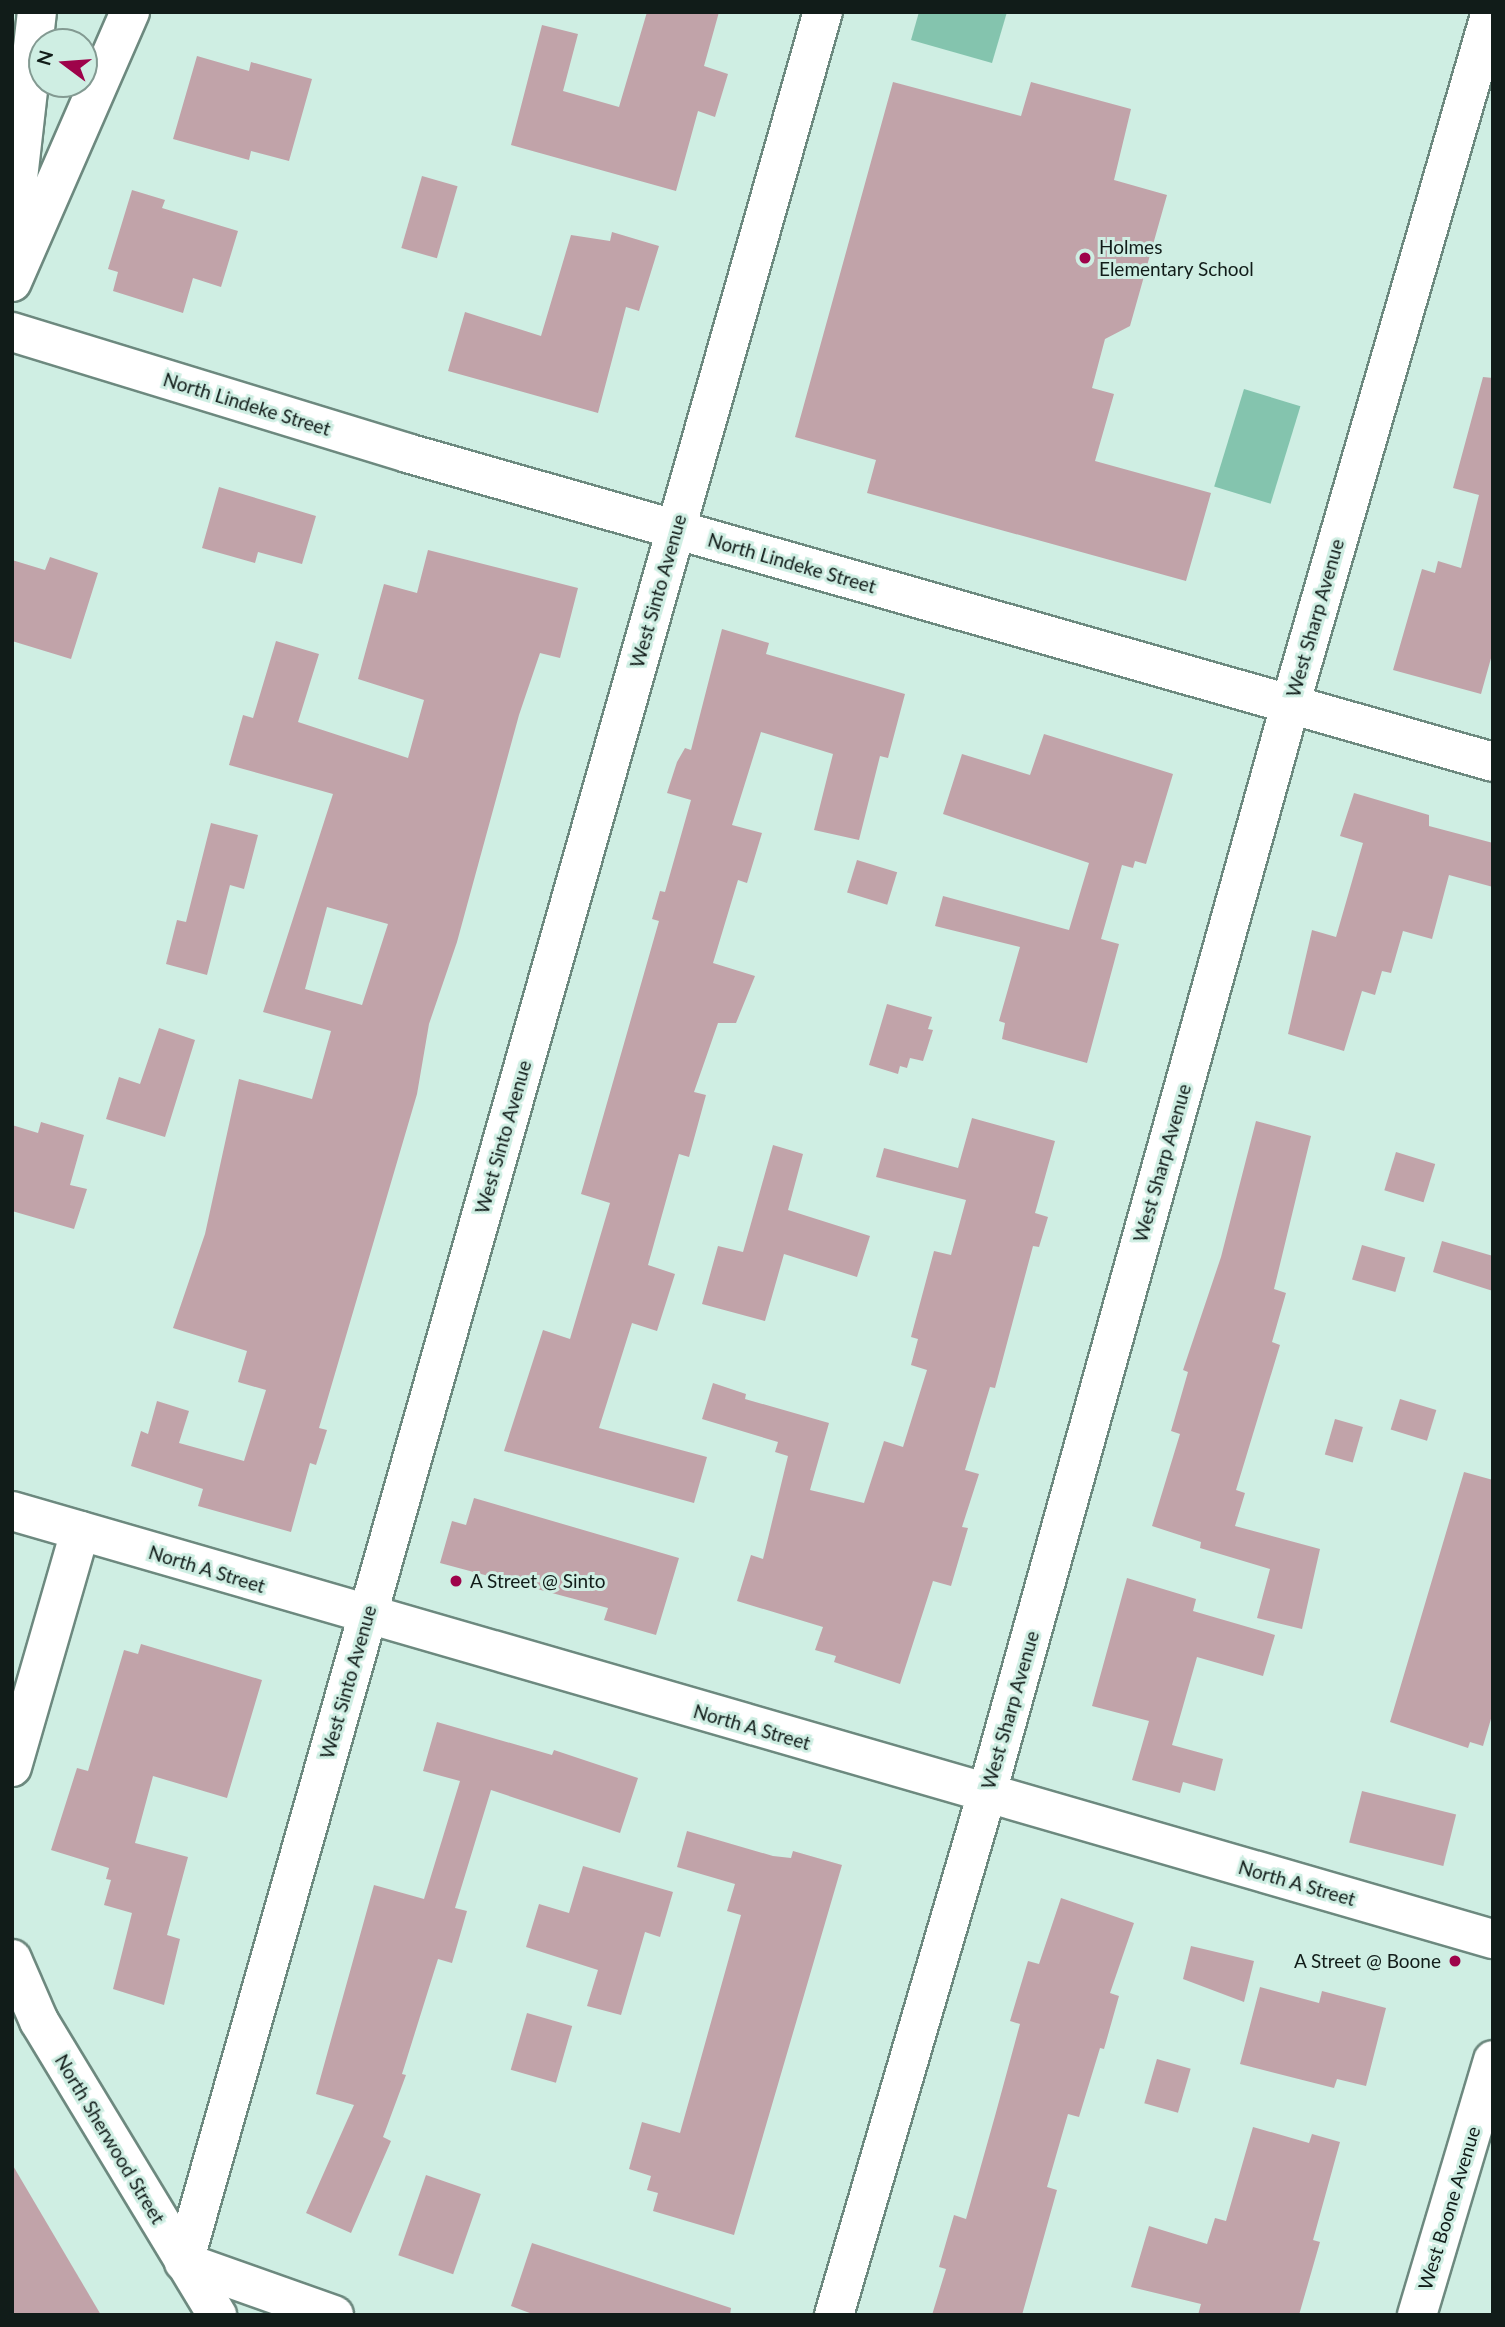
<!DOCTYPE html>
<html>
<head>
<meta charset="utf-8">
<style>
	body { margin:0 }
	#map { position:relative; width:1505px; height:2327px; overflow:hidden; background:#cfeee3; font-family:Lato,sans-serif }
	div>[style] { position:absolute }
	.green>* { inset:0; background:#84c4ae; transform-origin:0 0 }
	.building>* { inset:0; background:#c1a3a9; transform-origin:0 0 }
	.roads { filter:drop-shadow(2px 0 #6d897f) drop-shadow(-2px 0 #6d897f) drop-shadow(0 2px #6d897f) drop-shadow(0 -2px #6d897f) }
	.street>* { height:38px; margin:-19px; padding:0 19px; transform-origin:19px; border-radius:19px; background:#fff }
	.secondary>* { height:38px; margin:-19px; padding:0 19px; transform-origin:19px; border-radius:19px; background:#fff }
	.dots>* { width:19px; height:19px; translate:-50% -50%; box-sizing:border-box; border:4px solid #cfeee3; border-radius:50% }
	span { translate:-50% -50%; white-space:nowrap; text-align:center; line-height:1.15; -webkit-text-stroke:6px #cfeee3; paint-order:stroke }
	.poi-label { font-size:19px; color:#111c19 }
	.left { translate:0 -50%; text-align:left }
	.right { translate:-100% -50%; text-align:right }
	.street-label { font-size:19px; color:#111c19 }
	.frame { position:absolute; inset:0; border:14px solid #111c19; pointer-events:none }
	.north { position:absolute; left:28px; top:28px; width:70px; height:70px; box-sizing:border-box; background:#cfeee3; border:2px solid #839a92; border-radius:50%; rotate:286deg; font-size:19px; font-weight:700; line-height:28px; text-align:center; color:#111c19 }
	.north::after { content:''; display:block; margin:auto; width:24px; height:32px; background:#9e034a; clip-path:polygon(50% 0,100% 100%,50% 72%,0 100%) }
</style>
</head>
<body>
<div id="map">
	<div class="green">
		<div style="clip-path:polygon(919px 12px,1007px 12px,992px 63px,911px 40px)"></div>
		<div style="left:1244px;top:389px;width:59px;height:102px;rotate:17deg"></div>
	</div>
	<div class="building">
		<div style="clip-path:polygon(647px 12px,719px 12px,704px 66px,728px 74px,715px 117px,698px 111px,676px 191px,511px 145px,542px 25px,578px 34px,563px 91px,619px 107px)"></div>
		<div style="clip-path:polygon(197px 56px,249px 71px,251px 62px,312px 79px,289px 161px,251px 151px,249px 160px,173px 139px)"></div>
		<div style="clip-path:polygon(893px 82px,1021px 116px,1031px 82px,1131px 109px,1114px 180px,1167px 195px,1130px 326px,1105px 339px,1092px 388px,1114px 394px,1095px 461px,1211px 493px,1186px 581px,867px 493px,876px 460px,795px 437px)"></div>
		<div style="left:422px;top:176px;width:37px;height:75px;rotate:16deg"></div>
		<div style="clip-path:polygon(132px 190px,165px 200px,162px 208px,238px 231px,221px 287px,193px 278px,183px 313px,113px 291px,118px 272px,108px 269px)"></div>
		<div style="clip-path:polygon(612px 232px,659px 246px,639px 311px,626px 307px,598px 413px,448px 371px,465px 312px,541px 336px,571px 235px,610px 241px)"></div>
		<div style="clip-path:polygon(1483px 377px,1493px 378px,1493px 651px,1481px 694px,1393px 670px,1422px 569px,1435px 573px,1438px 561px,1461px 568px,1479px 495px,1453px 488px)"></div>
		<div style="clip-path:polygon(219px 487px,316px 516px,302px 564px,258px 552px,255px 563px,202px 548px)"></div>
		<div style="clip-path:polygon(evenodd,428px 550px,578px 588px,560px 658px,540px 653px,519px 715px,457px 942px,429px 1024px,417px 1094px,319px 1428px,327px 1430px,316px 1465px,310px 1463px,291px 1532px,198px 1506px,203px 1489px,131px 1466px,141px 1431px,148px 1434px,157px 1401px,189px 1411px,179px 1443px,244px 1461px,266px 1390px,238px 1382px,247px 1351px,173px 1328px,205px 1234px,239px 1079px,312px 1099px,331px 1031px,263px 1012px,333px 794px,229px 765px,243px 715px,253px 718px,276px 641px,319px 654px,298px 722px,408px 758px,424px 700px,358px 679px,384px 584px,417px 593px,428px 550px,327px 907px,388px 924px,362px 1005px,305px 989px,327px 907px)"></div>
		<div style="clip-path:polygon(50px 557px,98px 573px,71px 659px,12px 641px,12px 560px,45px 570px)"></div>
		<div style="clip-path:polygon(722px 629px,769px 643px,766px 654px,905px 694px,888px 758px,880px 756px,859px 840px,814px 830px,833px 754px,761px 732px,732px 825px,762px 833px,747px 883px,738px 880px,713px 963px,755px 976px,736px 1023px,718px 1023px,694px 1092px,706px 1095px,689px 1157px,679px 1154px,648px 1265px,675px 1274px,657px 1331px,632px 1323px,599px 1428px,707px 1457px,694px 1503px,504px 1451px,543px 1330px,570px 1339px,610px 1203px,581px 1194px,659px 921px,652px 919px,660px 891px,665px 892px,691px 800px,667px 793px,677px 762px,685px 748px,691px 750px)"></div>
		<div style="clip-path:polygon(1044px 734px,1173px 774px,1146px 864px,1135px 861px,1133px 868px,1122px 865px,1101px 939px,1119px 944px,1087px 1063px,1002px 1039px,1005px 1023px,999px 1021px,1020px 947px,935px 926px,943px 896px,1069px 930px,1089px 863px,943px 814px,962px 754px,1030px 775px)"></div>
		<div style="clip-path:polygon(1354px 793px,1429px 815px,1429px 826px,1493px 843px,1493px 887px,1449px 875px,1432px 939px,1403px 931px,1391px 973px,1382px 971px,1375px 995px,1362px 991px,1344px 1051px,1288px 1034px,1312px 930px,1336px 937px,1363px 843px,1340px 836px)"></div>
		<div style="clip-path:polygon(211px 823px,258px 835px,244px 889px,230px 885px,207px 975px,166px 964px,177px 920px,186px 922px)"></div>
		<div style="left:857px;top:860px;width:42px;height:34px;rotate:17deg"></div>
		<div style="clip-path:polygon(887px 1004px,932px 1017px,928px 1029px,933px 1030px,923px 1061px,910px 1058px,907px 1068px,900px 1066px,898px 1074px,869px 1065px)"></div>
		<div style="clip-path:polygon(159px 1028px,195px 1040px,165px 1137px,106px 1119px,119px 1077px,140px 1084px)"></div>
		<div style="clip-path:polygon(972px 1118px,1055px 1141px,1035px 1213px,1048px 1217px,1039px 1247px,1033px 1246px,995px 1388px,990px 1387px,965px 1470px,979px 1474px,962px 1527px,968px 1528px,951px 1586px,933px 1581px,900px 1684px,834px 1662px,836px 1656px,815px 1650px,823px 1627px,737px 1601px,751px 1555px,763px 1559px,788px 1456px,775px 1452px,778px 1442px,702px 1419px,713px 1383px,746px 1394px,745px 1399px,829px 1423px,810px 1490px,864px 1503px,884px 1441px,903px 1447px,927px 1370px,911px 1365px,918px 1339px,911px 1337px,934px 1251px,951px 1255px,966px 1200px,876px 1177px,884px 1148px,958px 1168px)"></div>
		<div style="clip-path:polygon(1256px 1121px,1311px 1136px,1274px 1289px,1286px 1293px,1272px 1342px,1280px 1345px,1236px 1490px,1245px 1493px,1235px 1526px,1320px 1549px,1302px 1629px,1257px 1618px,1270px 1569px,1200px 1548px,1201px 1542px,1152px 1526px,1180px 1434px,1171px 1431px,1188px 1372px,1183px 1370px,1221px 1257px)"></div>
		<div style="clip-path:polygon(41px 1122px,84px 1135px,70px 1185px,87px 1189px,74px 1229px,12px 1211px,12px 1125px,38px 1133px)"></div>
		<div style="clip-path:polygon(773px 1145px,803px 1154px,788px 1210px,870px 1236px,857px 1277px,784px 1254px,765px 1321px,702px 1304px,718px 1246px,743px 1252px)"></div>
		<div style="left:1396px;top:1152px;width:41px;height:40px;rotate:17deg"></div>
		<div style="clip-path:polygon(1442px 1241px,1493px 1256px,1493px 1291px,1433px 1272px)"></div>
		<div style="left:1362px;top:1245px;width:45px;height:36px;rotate:16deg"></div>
		<div style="left:1400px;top:1399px;width:38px;height:32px;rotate:17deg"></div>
		<div style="left:1335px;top:1419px;width:29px;height:37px;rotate:16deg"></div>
		<div style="clip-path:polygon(1464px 1472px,1493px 1480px,1493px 1712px,1483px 1746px,1470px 1742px,1468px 1748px,1390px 1722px)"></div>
		<div style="clip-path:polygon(474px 1498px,679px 1558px,656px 1635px,604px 1620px,608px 1608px,440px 1563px,452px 1521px,466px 1525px)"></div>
		<div style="clip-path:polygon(1127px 1578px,1196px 1599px,1193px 1611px,1275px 1635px,1263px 1676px,1197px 1657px,1172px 1745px,1223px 1759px,1215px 1791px,1183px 1782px,1180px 1793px,1132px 1780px,1149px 1721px,1092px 1706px)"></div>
		<div style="clip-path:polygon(141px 1644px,262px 1680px,227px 1798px,153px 1776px,135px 1843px,188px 1857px,167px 1935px,180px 1939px,164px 2005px,113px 1989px,132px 1913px,104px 1905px,111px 1880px,106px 1879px,109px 1868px,51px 1850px,77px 1768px,88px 1771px,124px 1650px,138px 1654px)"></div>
		<div style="clip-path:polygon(437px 1722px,552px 1755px,554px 1750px,638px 1778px,620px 1833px,491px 1790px,455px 1908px,467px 1911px,452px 1963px,438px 1959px,402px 2074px,406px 2075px,383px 2137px,391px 2141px,351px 2233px,306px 2213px,354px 2105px,316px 2094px,374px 1885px,424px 1899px,460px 1781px,423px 1771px)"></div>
		<div style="left:1362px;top:1791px;width:97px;height:53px;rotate:14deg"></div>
		<div style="clip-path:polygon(687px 1831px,773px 1856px,791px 1858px,793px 1851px,842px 1865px,734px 2235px,653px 2211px,658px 2193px,647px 2190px,651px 2176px,629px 2169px,642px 2122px,680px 2133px,741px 1915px,727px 1911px,735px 1884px,677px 1867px)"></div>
		<div style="clip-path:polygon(583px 1866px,673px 1892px,660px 1937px,645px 1932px,621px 2015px,587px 2006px,598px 1970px,526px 1947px,539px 1904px,569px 1913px)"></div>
		<div style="clip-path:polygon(1061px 1898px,1134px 1923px,1110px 1993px,1119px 1996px,1104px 2049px,1100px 2048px,1079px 2117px,1068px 2114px,1047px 2187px,1057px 2190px,1022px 2315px,932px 2315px,946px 2269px,939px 2267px,954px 2215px,966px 2219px,995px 2116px,1020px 2024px,1010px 2021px,1028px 1961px,1039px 1964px)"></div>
		<div style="clip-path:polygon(1191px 1946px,1254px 1961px,1244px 2002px,1183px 1979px)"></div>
		<div style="clip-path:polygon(1260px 1987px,1319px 2003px,1322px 1991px,1386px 2008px,1366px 2086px,1337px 2079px,1334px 2088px,1240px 2064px)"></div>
		<div style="left:527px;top:2013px;width:47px;height:59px;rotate:16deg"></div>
		<div style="left:1157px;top:2059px;width:35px;height:46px;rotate:16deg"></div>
		<div style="clip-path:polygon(1253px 2127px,1309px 2143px,1312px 2134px,1340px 2142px,1313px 2240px,1320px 2242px,1299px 2315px,1198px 2315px,1201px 2304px,1131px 2287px,1149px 2226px,1207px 2244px,1215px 2218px,1226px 2221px)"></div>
		<div style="clip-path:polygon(12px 2164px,101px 2315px,12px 2315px)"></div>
		<div style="left:426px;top:2175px;width:58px;height:85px;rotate:19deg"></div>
		<div style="clip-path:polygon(532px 2243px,731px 2308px,730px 2315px,535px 2315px,511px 2306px)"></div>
	</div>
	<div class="roads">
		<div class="street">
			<div style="left:12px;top:282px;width:295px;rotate:-66.4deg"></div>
			<div style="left:12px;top:332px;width:413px;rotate:17deg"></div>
			<div style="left:407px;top:453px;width:1129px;rotate:15.88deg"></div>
			<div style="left:12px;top:1511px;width:1542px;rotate:16.12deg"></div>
			<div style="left:12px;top:1767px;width:246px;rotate:-73.9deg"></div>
			<div style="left:12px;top:1959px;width:68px;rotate:66.5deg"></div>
			<div style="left:39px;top:2021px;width:344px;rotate:58.8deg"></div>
			<div style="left:334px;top:2315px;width:159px;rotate:-160.5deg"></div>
			<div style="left:184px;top:2262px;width:2339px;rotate:-74.15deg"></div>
			<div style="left:834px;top:2315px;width:544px;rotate:-73.66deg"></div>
			<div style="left:987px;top:1793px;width:1133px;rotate:-74.43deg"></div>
			<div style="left:1291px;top:702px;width:718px;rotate:-73.84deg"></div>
		</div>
		<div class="secondary">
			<div style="left:12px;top:231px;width:220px;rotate:-83.5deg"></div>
			<div style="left:1417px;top:2315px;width:266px;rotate:-73.4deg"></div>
		</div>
	</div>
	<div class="dots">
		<div style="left:1085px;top:258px;background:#9e034a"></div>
		<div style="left:456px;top:1581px;background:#9e034a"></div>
		<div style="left:1455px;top:1961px;background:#9e034a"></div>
	</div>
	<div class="poi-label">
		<span class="left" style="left:1099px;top:258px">Holmes<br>Elementary School</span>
		<span class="left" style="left:470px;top:1581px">A Street @ Sinto</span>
		<span class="right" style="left:1441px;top:1961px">A Street @ Boone</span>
	</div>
	<div class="street-label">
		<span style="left:247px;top:404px;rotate:17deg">North Lindeke Street</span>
		<span style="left:792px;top:563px;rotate:16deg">North Lindeke Street</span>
		<span style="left:658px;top:591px;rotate:-74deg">West Sinto Avenue</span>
		<span style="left:1315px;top:618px;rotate:-74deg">West Sharp Avenue</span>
		<span style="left:503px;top:1137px;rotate:-74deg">West Sinto Avenue</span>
		<span style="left:1162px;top:1163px;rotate:-74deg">West Sharp Avenue</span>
		<span style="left:207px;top:1569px;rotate:17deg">North A Street</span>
		<span style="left:348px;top:1682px;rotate:-74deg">West Sinto Avenue</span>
		<span style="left:1010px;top:1710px;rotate:-74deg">West Sharp Avenue</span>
		<span style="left:752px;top:1727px;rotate:16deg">North A Street</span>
		<span style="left:1297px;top:1883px;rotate:16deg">North A Street</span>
		<span style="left:110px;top:2139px;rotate:59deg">North Sherwood Street</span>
		<span style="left:1449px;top:2208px;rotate:-73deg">West Boone Avenue</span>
	</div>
	<div class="frame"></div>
	<div class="north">N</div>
</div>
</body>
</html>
